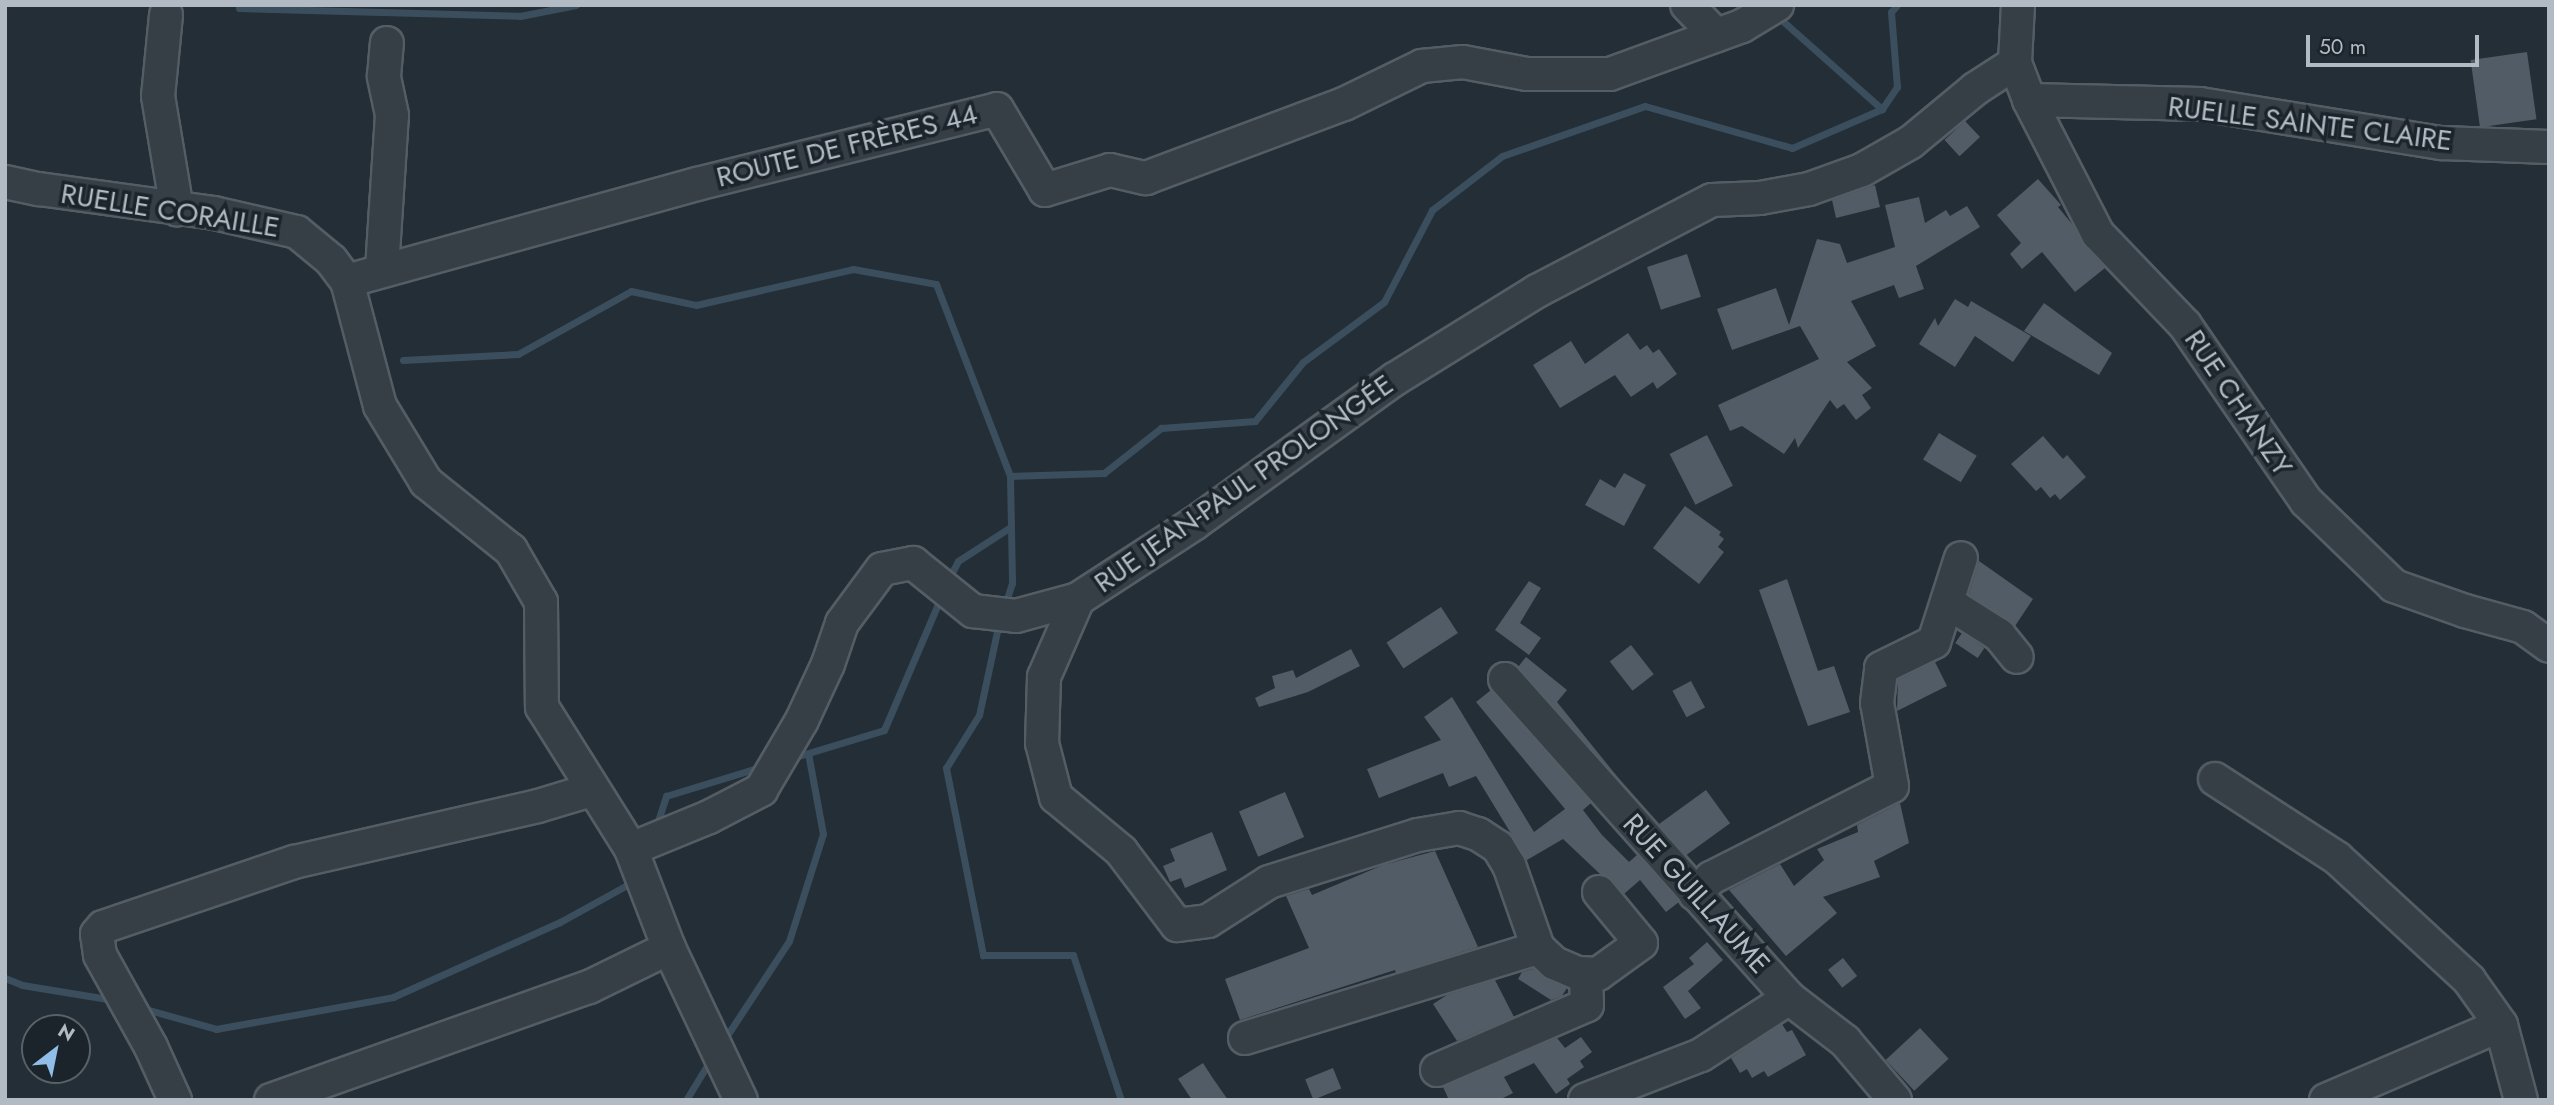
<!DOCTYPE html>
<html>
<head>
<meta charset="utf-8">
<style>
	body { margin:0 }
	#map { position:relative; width:2554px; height:1105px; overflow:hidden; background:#242e36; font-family:Jost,sans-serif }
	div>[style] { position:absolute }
	.stream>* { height:7px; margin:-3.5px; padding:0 3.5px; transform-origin:3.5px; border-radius:3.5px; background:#3b4e5d }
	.building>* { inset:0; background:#515c66; transform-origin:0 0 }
	.roads { filter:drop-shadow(2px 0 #555d64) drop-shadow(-2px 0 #555d64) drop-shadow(0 2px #555d64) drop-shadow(0 -2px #555d64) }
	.minor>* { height:32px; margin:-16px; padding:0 16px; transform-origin:16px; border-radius:16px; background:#373f46 }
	span { translate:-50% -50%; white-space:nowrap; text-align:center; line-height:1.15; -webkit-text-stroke:7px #1c242b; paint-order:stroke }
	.street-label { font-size:28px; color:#b2bac3 }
	.frame { position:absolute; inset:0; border:7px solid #b2bac3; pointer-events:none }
	.north { position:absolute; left:21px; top:1014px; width:70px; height:70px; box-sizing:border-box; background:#1c242b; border:2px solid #586068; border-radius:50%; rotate:32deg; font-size:19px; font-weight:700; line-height:28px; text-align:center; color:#b2bac3 }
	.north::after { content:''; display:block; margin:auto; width:24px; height:32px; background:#90bee9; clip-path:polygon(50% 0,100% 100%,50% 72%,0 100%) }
	.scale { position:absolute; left:2306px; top:35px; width:173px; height:32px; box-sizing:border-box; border:4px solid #b2bac3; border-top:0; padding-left:9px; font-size:21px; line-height:24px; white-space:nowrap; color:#b2bac3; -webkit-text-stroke:5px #1c242b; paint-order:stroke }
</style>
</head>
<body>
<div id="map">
	<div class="stream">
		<div style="left:239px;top:8px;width:281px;rotate:1.6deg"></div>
		<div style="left:520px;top:16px;width:57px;rotate:-11.1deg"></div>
		<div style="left:1776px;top:15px;width:142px;rotate:41.6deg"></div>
		<div style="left:403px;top:360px;width:115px;rotate:-3deg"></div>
		<div style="left:518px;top:354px;width:129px;rotate:-29.1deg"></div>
		<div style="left:631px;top:291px;width:66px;rotate:12.2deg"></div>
		<div style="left:696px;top:305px;width:161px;rotate:-12.9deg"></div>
		<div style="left:853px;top:269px;width:84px;rotate:10.2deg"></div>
		<div style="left:936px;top:284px;width:206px;rotate:68.9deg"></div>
		<div style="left:1010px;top:476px;width:107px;rotate:88.9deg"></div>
		<div style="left:1012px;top:583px;width:26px;rotate:108deg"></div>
		<div style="left:1010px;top:476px;width:94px;rotate:-1.8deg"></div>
		<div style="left:1104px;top:473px;width:73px;rotate:-38.3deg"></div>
		<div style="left:1161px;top:428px;width:94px;rotate:-4.3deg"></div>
		<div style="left:1255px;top:421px;width:76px;rotate:-50.9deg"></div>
		<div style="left:1303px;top:362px;width:101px;rotate:-36.5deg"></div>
		<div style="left:1384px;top:302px;width:104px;rotate:-62.4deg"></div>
		<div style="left:1432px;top:210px;width:88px;rotate:-37.6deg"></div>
		<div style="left:1502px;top:156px;width:151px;rotate:-19.3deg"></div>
		<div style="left:1645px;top:106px;width:153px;rotate:15.9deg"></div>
		<div style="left:1792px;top:148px;width:98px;rotate:-23.4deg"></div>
		<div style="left:1882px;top:109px;width:27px;rotate:-56deg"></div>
		<div style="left:1897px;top:87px;width:75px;rotate:-94.6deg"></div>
		<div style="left:1891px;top:12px;width:9px;rotate:-49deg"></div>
		<div style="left:948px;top:580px;width:21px;rotate:-62deg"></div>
		<div style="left:958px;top:561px;width:61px;rotate:-32.9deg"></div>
		<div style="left:999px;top:622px;width:95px;rotate:102.1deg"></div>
		<div style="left:979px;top:715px;width:62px;rotate:121.9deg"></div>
		<div style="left:946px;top:768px;width:191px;rotate:78.8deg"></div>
		<div style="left:983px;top:955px;width:90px"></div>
		<div style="left:1073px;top:955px;width:153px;rotate:71.7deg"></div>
		<div style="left:792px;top:758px;width:96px;rotate:-16.9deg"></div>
		<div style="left:884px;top:730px;width:145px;rotate:-66.8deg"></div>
		<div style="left:656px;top:827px;width:33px;rotate:-72deg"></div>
		<div style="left:666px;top:796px;width:102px;rotate:-17deg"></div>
		<div style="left:5px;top:978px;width:18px;rotate:22deg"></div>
		<div style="left:22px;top:985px;width:93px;rotate:9.3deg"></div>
		<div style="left:142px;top:1008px;width:77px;rotate:15.8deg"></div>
		<div style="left:216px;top:1029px;width:180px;rotate:-10.2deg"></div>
		<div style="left:393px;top:997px;width:183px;rotate:-24.2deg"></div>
		<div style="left:560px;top:922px;width:87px;rotate:-28.9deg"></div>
		<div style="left:724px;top:1040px;width:118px;rotate:-56.7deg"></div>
		<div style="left:789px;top:941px;width:112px;rotate:-72.4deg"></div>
		<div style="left:823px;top:834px;width:82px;rotate:-100.5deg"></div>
		<div style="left:686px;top:1100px;width:48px;rotate:-58.6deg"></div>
	</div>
	<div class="building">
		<div style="left:2527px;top:52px;width:68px;height:57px;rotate:82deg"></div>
		<div style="left:1965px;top:121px;width:22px;height:28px;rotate:47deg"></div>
		<div style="clip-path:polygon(2038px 179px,2061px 205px,2058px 207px,2072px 224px,2084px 246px,2105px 268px,2075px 292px,2042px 252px,2022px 269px,2010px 254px,2021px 243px,1997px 215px)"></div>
		<div style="clip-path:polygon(1875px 185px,1880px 207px,1836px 218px,1832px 200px)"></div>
		<div style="clip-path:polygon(1919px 197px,1925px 223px,1946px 210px,1950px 216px,1967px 206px,1980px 227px,1916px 266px,1924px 289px,1899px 298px,1894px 285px,1851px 301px,1876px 346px,1847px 362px,1872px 388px,1862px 395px,1871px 408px,1856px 420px,1844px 404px,1837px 409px,1830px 400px,1798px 448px,1795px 438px,1784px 454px,1742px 426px,1730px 431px,1718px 405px,1819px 359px,1800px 326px,1732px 350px,1717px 309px,1776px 288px,1789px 325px,1817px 239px,1840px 244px,1847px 263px,1895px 247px,1885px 205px)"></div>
		<div style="left:1687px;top:254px;width:45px;height:42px;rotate:72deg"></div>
		<div style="clip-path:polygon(1955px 299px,1968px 307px,1971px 301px,2031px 336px,2013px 362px,1975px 336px,1955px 367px,1919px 344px,1935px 318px,1938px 326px)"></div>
		<div style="clip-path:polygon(2044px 303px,2112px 353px,2099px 375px,2024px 331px)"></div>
		<div style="clip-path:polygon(1628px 333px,1640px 350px,1647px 345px,1653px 353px,1659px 349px,1677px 374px,1657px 389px,1653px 382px,1631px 397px,1615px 375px,1560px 408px,1533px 365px,1571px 341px,1585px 364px)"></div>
		<div style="left:1939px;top:433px;width:44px;height:31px;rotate:31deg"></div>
		<div style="left:1707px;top:435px;width:57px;height:42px;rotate:63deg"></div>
		<div style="clip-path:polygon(2043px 436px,2063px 459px,2067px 455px,2086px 477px,2060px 500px,2055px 494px,2050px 498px,2041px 487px,2036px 491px,2011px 464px)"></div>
		<div style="clip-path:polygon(1624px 473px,1646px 485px,1624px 526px,1585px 505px,1600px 479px,1615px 488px)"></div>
		<div style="clip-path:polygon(1685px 506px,1721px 532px,1719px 535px,1724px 539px,1718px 547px,1724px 552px,1699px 584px,1653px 548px)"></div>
		<div style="clip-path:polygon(1979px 561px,2033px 599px,2015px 626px,1969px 594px)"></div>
		<div style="clip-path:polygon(1787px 579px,1818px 671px,1834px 666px,1850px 712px,1808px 726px,1759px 590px)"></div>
		<div style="clip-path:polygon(1529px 581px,1541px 588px,1520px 623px,1541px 638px,1529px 655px,1495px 630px)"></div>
		<div style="left:1441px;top:607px;width:31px;height:65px;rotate:57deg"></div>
		<div style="left:1962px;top:633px;width:27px;height:12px;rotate:34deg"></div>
		<div style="left:1631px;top:645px;width:37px;height:27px;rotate:52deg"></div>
		<div style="clip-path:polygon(1351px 649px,1360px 666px,1308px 692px,1259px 707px,1255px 698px,1275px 688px,1272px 676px,1293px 670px,1296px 678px)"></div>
		<div style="clip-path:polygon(1526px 657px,1567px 690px,1557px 702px,1620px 780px,1518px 667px)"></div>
		<div style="clip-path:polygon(1935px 662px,1947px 686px,1897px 711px,1898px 680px)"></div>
		<div style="left:1691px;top:681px;width:30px;height:21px;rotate:62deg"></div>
		<div style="clip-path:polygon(1491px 690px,1591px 803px,1583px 810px,1602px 835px,1629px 862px,1637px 855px,1679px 902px,1666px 912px,1640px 880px,1624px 894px,1613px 880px,1600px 874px,1563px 839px,1527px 860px,1476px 776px,1449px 787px,1443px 773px,1379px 798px,1367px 769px,1441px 740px,1424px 717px,1452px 697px,1534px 832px,1565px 809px,1476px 702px)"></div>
		<div style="left:1706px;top:790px;width:41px;height:58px;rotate:54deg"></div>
		<div style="left:1285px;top:792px;width:49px;height:50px;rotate:67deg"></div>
		<div style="clip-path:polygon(1900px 803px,1909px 843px,1874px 861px,1880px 877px,1823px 897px,1837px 913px,1786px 956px,1729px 890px,1780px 864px,1794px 886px,1824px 860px,1817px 849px,1858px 832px,1857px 825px)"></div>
		<div style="clip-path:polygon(1212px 832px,1227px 870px,1185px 888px,1181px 878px,1170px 882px,1163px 866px,1175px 861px,1170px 849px)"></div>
		<div style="clip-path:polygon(1435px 851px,1478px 947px,1396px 973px,1395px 970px,1240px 1020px,1225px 979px,1309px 948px,1286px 896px,1309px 889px,1312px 895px,1383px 865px)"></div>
		<div style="clip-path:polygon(1707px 942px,1723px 960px,1688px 991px,1701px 1008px,1685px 1019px,1663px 987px,1694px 964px,1689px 958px)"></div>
		<div style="left:1843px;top:958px;width:23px;height:19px;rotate:52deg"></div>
		<div style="clip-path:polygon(1533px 969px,1547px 980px,1567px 988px,1562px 996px,1551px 1000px,1518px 979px,1522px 972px)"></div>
		<div style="clip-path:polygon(1495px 980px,1514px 1017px,1457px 1041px,1433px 1004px,1447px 995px)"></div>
		<div style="clip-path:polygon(1782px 1024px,1787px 1032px,1792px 1030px,1806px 1055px,1768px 1077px,1764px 1071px,1752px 1078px,1747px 1069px,1740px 1073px,1731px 1058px)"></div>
		<div style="left:1920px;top:1028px;width:42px;height:47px;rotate:47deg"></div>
		<div style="clip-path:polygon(1581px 1037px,1592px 1052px,1580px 1061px,1584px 1067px,1567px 1079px,1570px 1084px,1556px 1094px,1534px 1063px,1504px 1077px,1513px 1093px,1499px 1100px,1449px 1100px,1443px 1087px,1557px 1038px,1565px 1048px)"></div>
		<div style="clip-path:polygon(1203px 1063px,1212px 1077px,1228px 1100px,1192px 1100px,1178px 1079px)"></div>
		<div style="left:1333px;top:1068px;width:22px;height:30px;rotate:68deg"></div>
	</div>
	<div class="roads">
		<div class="minor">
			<div style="left:1687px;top:5px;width:42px;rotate:46deg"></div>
			<div style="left:2018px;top:5px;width:58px;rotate:93deg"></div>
			<div style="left:2015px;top:63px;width:40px;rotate:69deg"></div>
			<div style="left:2029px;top:100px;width:151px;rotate:62.8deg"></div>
			<div style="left:2098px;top:234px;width:126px;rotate:46.3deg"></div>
			<div style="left:2185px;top:325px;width:214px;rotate:55.5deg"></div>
			<div style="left:2306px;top:501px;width:122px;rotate:44deg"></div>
			<div style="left:2394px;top:586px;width:75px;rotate:19.4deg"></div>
			<div style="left:2465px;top:611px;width:60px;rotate:15.4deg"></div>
			<div style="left:2523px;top:627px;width:32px;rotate:36deg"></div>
			<div style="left:166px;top:15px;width:81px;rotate:95.6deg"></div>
			<div style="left:158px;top:96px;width:115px;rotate:80.5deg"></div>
			<div style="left:2029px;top:100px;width:171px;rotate:1.3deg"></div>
			<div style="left:2200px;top:104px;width:245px;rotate:9.2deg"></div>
			<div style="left:2442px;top:143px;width:107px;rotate:2.1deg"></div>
			<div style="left:5px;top:182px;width:35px;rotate:12deg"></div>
			<div style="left:39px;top:189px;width:177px;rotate:7.8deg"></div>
			<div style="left:214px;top:213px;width:85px;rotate:12.9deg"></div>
			<div style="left:297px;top:232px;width:44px;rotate:39.5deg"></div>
			<div style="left:331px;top:260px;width:26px;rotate:53deg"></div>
			<div style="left:347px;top:281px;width:129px;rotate:75.2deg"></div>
			<div style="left:380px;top:406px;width:89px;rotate:58.8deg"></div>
			<div style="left:426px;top:482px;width:109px;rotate:38.7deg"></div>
			<div style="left:511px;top:550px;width:60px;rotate:60deg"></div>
			<div style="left:541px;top:602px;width:105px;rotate:89.5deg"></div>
			<div style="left:542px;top:707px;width:168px;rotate:57.9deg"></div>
			<div style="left:631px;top:849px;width:106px;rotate:69deg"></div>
			<div style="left:669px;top:948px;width:168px;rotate:64.7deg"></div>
			<div style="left:382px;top:269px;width:154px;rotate:-86.3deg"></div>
			<div style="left:392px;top:115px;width:40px;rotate:-102deg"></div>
			<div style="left:384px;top:76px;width:33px;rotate:-85deg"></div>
			<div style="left:347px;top:281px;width:363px;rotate:-15.5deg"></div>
			<div style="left:697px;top:184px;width:309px;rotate:-14deg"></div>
			<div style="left:997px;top:109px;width:94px;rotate:59.3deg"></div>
			<div style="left:1045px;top:190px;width:68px;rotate:-17.1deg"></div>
			<div style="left:1110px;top:170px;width:37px;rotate:13deg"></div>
			<div style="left:1146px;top:178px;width:211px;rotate:-20.5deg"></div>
			<div style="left:1344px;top:104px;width:87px;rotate:-26deg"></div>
			<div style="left:1422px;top:66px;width:41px;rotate:-5.6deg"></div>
			<div style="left:1463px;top:62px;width:65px;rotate:10.6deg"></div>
			<div style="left:1527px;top:74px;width:83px"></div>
			<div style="left:1610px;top:74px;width:140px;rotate:-20deg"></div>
			<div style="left:1742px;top:26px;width:41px;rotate:-31deg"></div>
			<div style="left:1078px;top:599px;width:85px;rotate:113.6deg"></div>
			<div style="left:1044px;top:677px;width:66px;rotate:91.7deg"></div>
			<div style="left:1042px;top:743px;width:56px;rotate:75.5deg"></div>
			<div style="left:1056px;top:797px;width:85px;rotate:39.7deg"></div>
			<div style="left:1121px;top:851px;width:93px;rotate:52.9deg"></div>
			<div style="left:1177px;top:925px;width:31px;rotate:-7deg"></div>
			<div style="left:1208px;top:921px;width:72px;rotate:-32.6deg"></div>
			<div style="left:1269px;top:882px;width:156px;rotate:-17.5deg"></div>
			<div style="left:1418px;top:835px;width:42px;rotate:-9.7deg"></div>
			<div style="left:1459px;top:828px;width:20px;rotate:18deg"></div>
			<div style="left:1478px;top:834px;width:24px;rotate:33deg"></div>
			<div style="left:1498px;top:847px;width:21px;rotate:59deg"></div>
			<div style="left:1509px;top:865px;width:88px;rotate:70.7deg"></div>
			<div style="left:1538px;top:948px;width:22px;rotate:43deg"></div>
			<div style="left:1554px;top:963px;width:26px;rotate:23deg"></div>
			<div style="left:1578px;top:973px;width:20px;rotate:3deg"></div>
			<div style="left:1598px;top:974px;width:53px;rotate:-35.8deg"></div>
			<div style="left:1641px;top:943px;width:66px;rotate:-129.5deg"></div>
			<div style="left:1947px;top:602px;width:62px;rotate:32.4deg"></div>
			<div style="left:1999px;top:635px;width:28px;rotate:51deg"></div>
			<div style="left:1505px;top:679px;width:427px;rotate:48.3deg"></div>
			<div style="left:1789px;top:998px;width:71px;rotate:37.5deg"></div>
			<div style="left:1845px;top:1041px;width:77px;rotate:49.7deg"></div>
			<div style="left:2215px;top:779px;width:145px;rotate:32.9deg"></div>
			<div style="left:2337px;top:858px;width:180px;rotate:42.7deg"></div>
			<div style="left:2469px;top:980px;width:55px;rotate:54.6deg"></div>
			<div style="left:2501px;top:1025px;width:78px;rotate:75.1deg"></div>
			<div style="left:631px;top:849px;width:84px;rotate:-22.3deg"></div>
			<div style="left:709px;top:817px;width:59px;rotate:-27.4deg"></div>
			<div style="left:761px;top:790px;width:81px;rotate:-59.6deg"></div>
			<div style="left:802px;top:720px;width:62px;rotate:-65.1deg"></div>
			<div style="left:828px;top:664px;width:43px;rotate:-71.1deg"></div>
			<div style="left:842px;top:623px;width:67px;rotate:-53.5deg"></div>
			<div style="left:882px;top:569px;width:32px;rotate:-11deg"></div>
			<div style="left:913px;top:563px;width:77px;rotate:38.7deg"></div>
			<div style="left:973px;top:611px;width:43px;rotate:6.6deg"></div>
			<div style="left:1016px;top:616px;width:64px;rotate:-15.3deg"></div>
			<div style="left:1078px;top:599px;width:140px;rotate:-33deg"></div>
			<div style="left:1195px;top:523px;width:246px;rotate:-35.8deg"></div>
			<div style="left:1395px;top:379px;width:167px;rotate:-31.8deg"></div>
			<div style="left:1537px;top:291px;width:197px;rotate:-27.5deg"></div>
			<div style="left:1712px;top:200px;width:48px;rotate:-2.4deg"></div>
			<div style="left:1760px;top:198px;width:50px;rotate:-10.4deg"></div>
			<div style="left:1809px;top:189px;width:56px;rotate:-19.7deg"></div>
			<div style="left:1862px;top:170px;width:56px;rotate:-29.7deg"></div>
			<div style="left:1911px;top:142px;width:83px;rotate:-39.6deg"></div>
			<div style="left:1975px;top:89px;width:48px;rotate:-33deg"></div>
			<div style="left:1695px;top:894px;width:23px;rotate:-45deg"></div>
			<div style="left:1711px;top:878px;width:203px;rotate:-26.9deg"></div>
			<div style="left:1892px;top:786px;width:84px;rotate:-100.2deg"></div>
			<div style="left:1877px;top:703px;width:35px;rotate:-83deg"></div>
			<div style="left:1881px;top:668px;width:59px;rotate:-26.1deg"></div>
			<div style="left:1934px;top:642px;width:88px;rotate:-72.2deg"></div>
			<div style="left:1245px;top:1038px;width:307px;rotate:-17.1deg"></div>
			<div style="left:1437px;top:1070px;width:163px;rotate:-23.4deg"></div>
			<div style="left:1587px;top:1005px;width:31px;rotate:-92deg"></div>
			<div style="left:175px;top:1100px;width:58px;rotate:-114.4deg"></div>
			<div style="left:151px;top:1047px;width:105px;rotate:-119deg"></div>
			<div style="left:100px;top:955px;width:21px;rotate:-98deg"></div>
			<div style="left:97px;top:934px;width:9px;rotate:-49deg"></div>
			<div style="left:103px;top:927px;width:202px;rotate:-18.8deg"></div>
			<div style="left:294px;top:862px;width:250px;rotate:-12.9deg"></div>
			<div style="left:538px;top:806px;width:55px;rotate:-16.8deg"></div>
			<div style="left:271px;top:1100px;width:337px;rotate:-19.6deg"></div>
			<div style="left:589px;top:987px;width:89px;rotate:-26deg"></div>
			<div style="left:1585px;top:1100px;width:124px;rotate:-21.2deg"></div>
			<div style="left:1701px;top:1055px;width:105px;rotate:-32.9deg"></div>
			<div style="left:2326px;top:1100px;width:190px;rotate:-23.2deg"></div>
		</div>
	</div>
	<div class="street-label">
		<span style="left:2310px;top:124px;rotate:7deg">RUELLE SAINTE CLAIRE</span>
		<span style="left:847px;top:146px;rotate:-14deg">ROUTE DE FRÈRES 44</span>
		<span style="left:170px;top:211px;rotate:9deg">RUELLE CORAILLE</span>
		<span style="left:2238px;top:403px;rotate:56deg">RUE CHANZY</span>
		<span style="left:1244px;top:484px;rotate:-35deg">RUE JEAN-PAUL PROLONGÉE</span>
		<span style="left:1696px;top:894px;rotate:48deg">RUE GUILLAUME</span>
	</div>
	<div class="frame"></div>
	<div class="north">N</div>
	<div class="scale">50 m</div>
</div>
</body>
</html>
